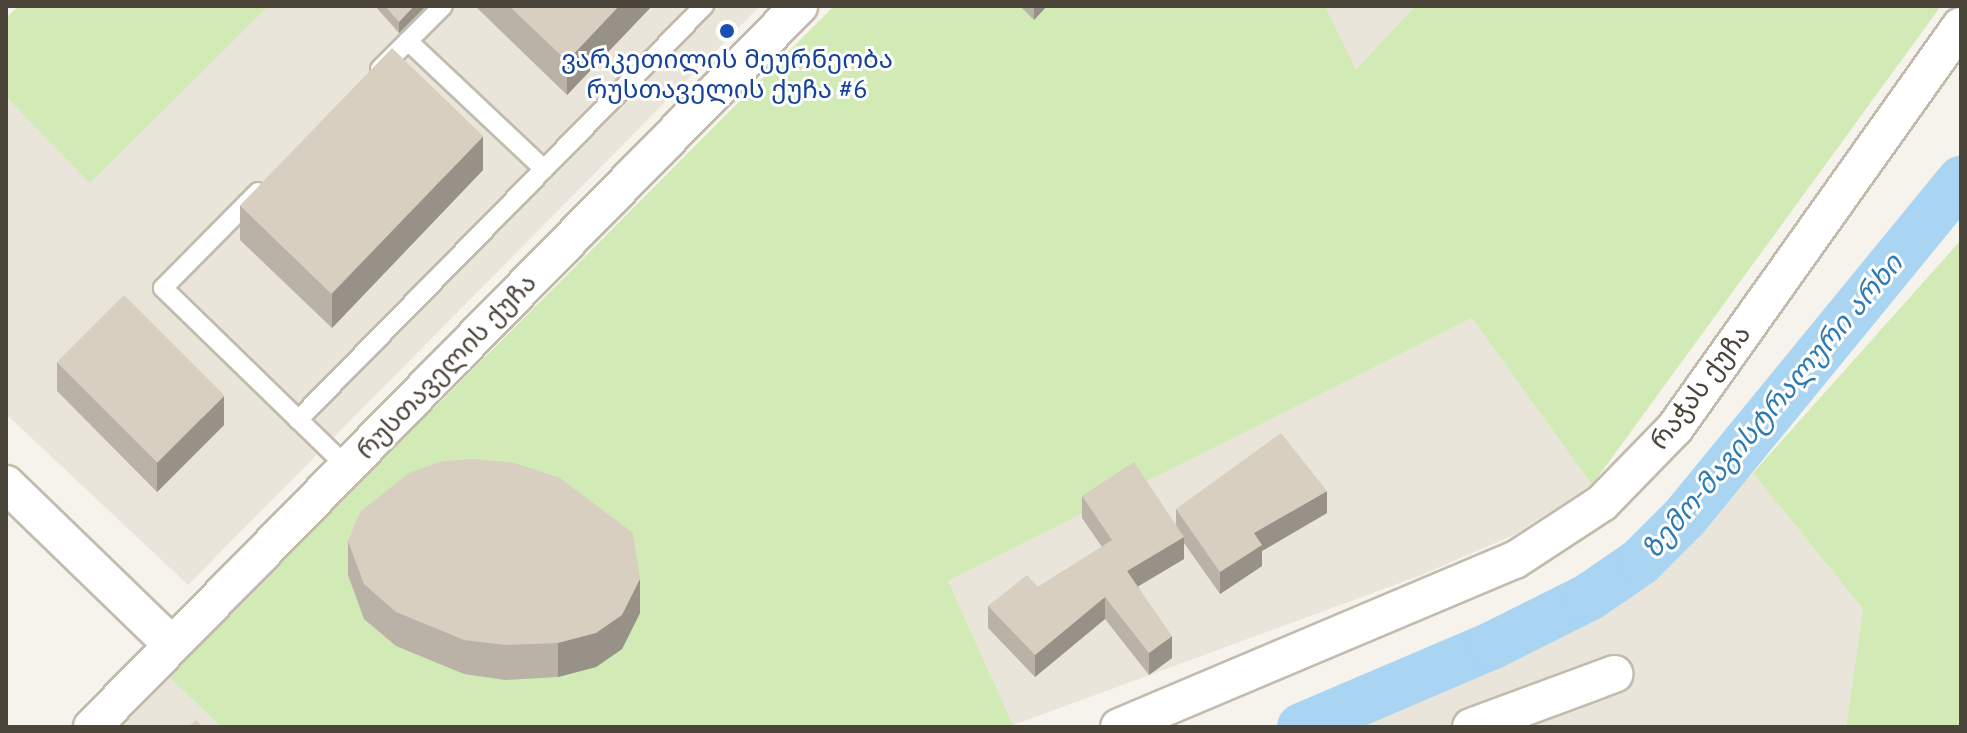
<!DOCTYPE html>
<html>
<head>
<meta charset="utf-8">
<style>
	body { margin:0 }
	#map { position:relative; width:1967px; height:733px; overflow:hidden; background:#f6f3ec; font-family:"PT Sans","Noto Sans Georgian",sans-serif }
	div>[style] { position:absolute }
	.residential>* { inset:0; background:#eae5da }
	.green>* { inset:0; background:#d2eab5 }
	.canal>* { height:48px; margin:-24px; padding:0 24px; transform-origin:24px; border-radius:24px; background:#a9d4f2 }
	.roads { filter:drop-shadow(2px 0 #c2bbae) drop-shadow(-2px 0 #c2bbae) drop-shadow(0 2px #c2bbae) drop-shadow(0 -2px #c2bbae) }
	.lane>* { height:18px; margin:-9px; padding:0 9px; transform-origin:9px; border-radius:9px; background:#fff }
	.street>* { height:36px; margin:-18px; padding:0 18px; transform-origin:18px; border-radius:18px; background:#fff }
	.wall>* { inset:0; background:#bab2a6 }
	.shaded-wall>* { inset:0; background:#979187 }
	.building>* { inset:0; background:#d8cfc1; transform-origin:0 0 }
	.dots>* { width:22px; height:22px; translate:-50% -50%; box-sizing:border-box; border:4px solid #fff; border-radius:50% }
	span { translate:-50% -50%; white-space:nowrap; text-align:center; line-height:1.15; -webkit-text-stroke:6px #fff; paint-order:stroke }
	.transit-label { font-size:26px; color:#164399 }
	.street-label { font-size:26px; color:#4b4439 }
	.water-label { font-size:28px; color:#2e7ab2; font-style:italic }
	.frame { position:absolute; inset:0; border:8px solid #4b4439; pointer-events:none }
</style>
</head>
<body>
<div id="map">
	<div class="residential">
		<div style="clip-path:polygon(269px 6px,760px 6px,188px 585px,6px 414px,6px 97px,90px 182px)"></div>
		<div style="clip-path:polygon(1325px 6px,1415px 6px,1356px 71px)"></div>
		<div style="clip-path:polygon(1472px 318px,1592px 485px,1514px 535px,1419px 576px,1013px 725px,948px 581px)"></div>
		<div style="clip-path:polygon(1753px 473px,1863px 609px,1846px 727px,1343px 727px,1600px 609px,1655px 573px)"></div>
		<div style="clip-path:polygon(168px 676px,221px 727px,119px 727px)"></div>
	</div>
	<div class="green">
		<div style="clip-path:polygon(19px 6px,269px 6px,90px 183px,6px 97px,6px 18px)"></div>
		<div style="clip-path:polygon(834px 6px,1325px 6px,1356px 70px,1415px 6px,1941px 6px,1592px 485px,1472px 318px,948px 581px,1013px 725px,1007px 727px,221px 727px,168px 676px)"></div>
		<div style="clip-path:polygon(1961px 240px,1961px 727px,1846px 727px,1863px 609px,1753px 473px)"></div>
	</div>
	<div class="canal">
		<div style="left:1301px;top:727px;width:209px;rotate:-23.1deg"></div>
		<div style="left:1493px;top:645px;width:107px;rotate:-26.6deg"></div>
		<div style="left:1589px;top:597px;width:62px;rotate:-34.5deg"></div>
		<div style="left:1640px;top:562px;width:64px;rotate:-45deg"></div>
		<div style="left:1685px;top:517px;width:436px;rotate:-50.7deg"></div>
	</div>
	<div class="roads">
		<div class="lane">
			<div style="left:408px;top:41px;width:187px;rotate:43.3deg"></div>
			<div style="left:380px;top:69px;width:89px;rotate:-45deg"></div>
			<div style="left:258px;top:192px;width:135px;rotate:134.7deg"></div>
			<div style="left:163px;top:288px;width:257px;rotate:44.2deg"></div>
			<div style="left:298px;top:420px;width:580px;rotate:-45.56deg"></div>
		</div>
		<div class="street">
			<div style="left:6px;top:484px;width:231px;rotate:44.1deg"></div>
			<div style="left:92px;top:727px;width:1010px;rotate:-45.56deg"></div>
			<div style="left:1119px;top:727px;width:430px;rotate:-22.9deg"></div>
			<div style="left:1515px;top:560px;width:104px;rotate:-33.2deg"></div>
			<div style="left:1602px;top:503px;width:105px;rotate:-45.8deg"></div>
			<div style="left:1675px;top:428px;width:493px;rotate:-54.6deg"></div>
			<div style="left:1471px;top:727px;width:153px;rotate:-20.3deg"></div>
		</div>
	</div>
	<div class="wall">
		<div style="clip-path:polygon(375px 6px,426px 6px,399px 33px)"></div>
		<div style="clip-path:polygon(475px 6px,652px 6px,567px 95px)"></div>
		<div style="clip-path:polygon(1020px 6px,1047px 6px,1034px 20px)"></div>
		<div style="clip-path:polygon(483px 170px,332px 328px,240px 240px,240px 206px)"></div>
		<div style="clip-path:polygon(57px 362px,224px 425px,157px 492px,57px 391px)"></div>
		<div style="clip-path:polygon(1082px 496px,1176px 524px,1176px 509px,1327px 513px,1262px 551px,1262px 566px,1220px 594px,1184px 543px,1184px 559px,1138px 586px,1172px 658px,1149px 675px,1105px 619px,1035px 677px,988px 628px,988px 606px,1038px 587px,1102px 547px,1082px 518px)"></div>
		<div style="clip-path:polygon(348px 541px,640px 613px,622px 649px,596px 667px,558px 677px,505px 680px,464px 674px,396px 646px,364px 619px,348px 575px)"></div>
	</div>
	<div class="shaded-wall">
		<div style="clip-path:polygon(414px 6px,426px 6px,399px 33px,399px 22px)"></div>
		<div style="clip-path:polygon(619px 6px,652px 6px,567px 95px,567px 61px)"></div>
		<div style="clip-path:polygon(1034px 6px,1047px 6px,1034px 20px)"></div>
		<div style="clip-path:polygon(483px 136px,483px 170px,332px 328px,332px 294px)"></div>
		<div style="clip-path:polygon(224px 396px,224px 425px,157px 492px,157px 463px)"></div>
		<div style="clip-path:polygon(1327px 491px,1327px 513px,1262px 551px,1262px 566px,1220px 594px,1220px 572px,1254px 533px)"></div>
		<div style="clip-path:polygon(1184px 537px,1184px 559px,1127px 593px,1127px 571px)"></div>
		<div style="clip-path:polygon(640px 579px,640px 613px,622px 649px,596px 667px,558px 677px,558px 643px)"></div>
		<div style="clip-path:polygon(1105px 597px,1105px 619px,1035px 677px,1035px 655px)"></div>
		<div style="clip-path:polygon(1172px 636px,1172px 658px,1149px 675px,1149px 653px)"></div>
	</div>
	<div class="building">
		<div style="clip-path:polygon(385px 6px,414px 6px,399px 22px)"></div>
		<div style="clip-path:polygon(509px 6px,619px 6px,567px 61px)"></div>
		<div style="left:392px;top:48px;width:127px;height:219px;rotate:44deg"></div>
		<div style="left:124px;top:295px;width:142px;height:95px;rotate:45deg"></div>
		<div style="clip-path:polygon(1281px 433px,1327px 491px,1254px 533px,1262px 545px,1220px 572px,1176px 509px)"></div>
		<div style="clip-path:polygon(476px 459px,515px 463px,560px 478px,633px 533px,640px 579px,622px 615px,596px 633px,558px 643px,505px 645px,464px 640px,396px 612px,364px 584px,348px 541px,360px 512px,409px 473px,443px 461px)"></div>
		<div style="clip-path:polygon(1134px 462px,1184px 537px,1127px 571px,1172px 636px,1149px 653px,1105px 597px,1035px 655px,988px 606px,1027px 575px,1038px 587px,1112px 540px,1082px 496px)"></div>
		<div style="clip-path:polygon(196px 720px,203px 727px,188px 727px)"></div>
	</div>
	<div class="dots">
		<div style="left:727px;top:31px;background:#1a4fb4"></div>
	</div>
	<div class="transit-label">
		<span style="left:727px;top:74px">ვარკეთილის მეურნეობა<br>რუსთაველის ქუჩა #6</span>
	</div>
	<div class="street-label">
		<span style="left:446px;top:366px;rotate:-46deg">რუსთაველის ქუჩა</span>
		<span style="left:1700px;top:387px;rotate:-53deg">რაჭას ქუჩა</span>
	</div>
	<div class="water-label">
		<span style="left:1772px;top:406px;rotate:-50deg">ზემო-მაგისტრალური არხი</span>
	</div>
	<div class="frame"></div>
</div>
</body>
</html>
